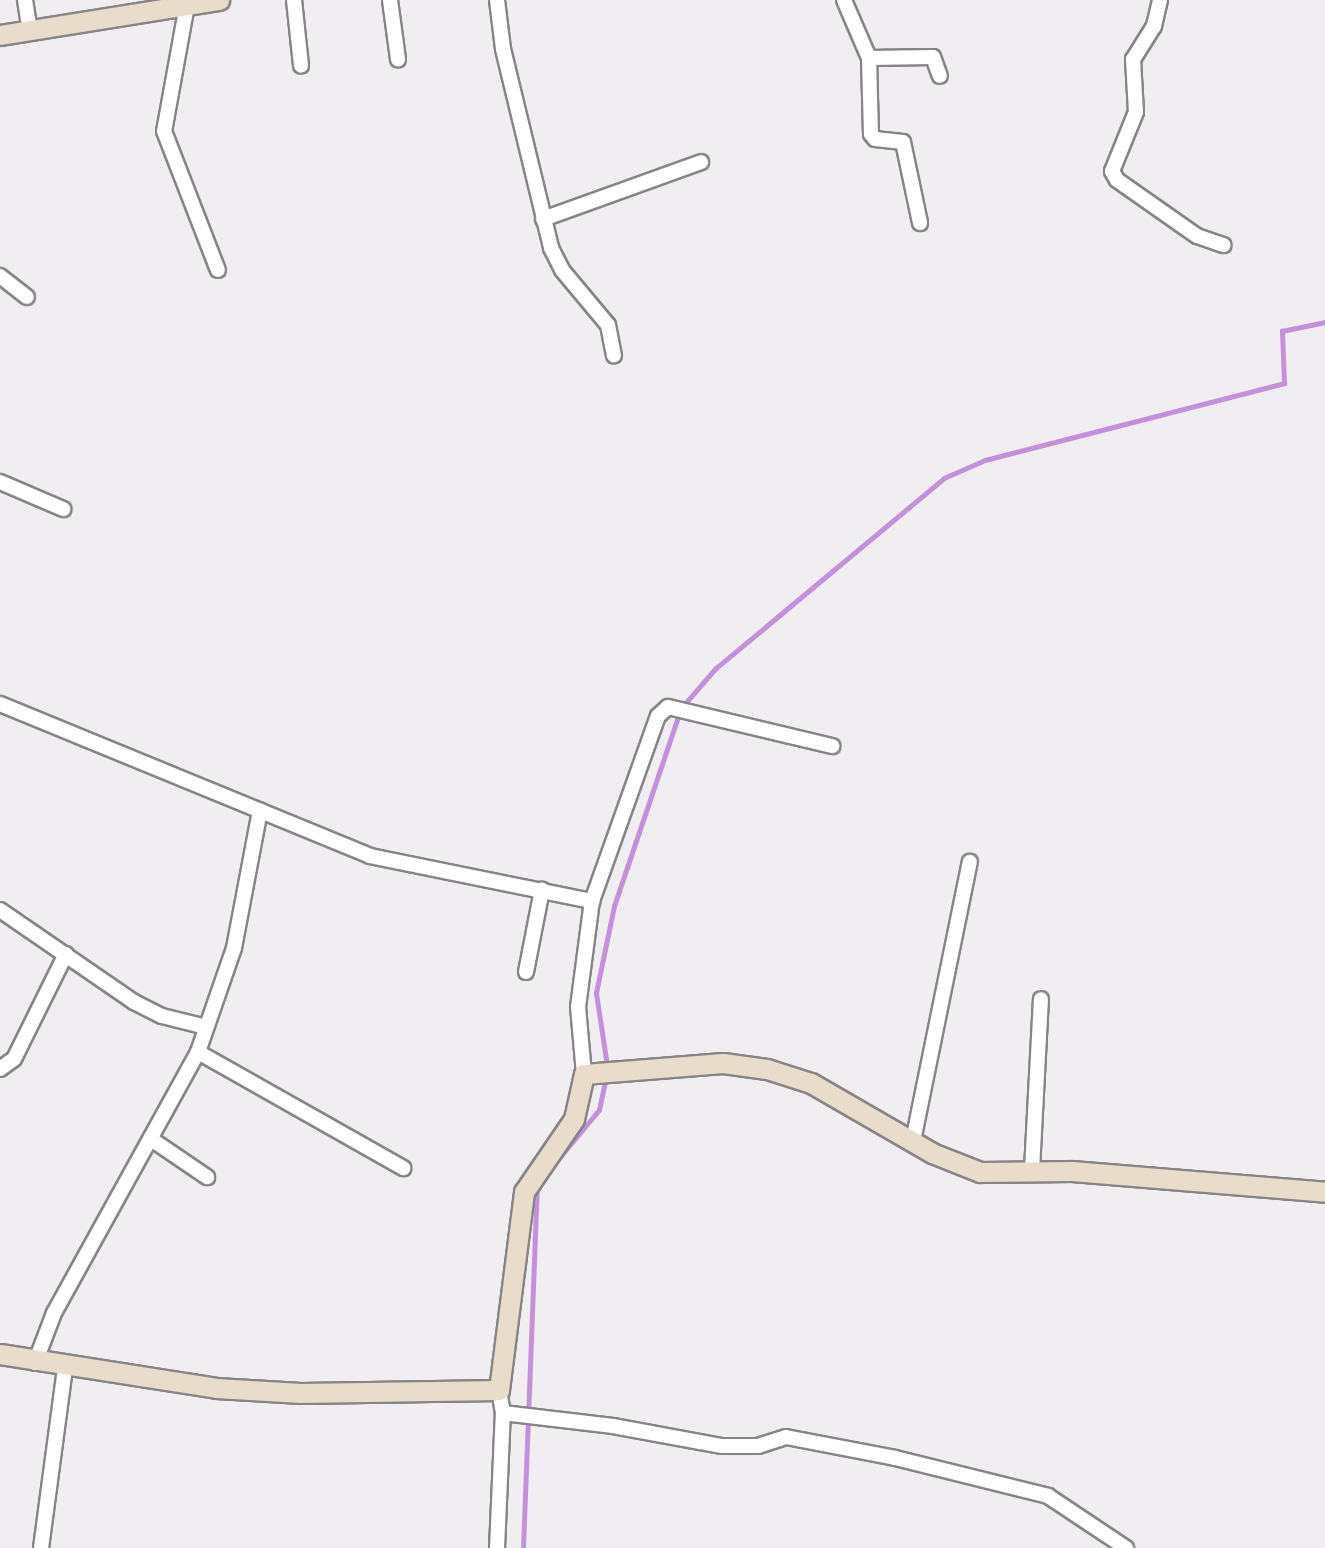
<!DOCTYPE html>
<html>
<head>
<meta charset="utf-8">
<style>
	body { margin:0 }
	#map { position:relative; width:1325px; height:1548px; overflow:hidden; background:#f1eef2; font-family:"Public Sans",sans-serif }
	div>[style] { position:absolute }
	.stream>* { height:4.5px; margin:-2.25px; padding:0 2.25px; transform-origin:2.25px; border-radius:2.25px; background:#c490dc }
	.roads { filter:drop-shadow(2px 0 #878488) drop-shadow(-2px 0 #878488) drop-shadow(0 2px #878488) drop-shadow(0 -2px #878488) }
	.street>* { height:14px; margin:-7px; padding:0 7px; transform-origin:7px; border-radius:7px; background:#fff }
	.secondary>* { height:19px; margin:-9.5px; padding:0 9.5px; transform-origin:9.5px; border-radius:9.5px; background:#e9dccb }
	span { translate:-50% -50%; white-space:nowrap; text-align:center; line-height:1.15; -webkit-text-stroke:6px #f1eef2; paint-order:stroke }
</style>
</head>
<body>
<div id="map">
	<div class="stream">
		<div style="left:683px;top:706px;width:49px;rotate:-49.1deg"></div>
		<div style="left:715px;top:669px;width:298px;rotate:-39.8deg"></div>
		<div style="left:944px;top:478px;width:45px;rotate:-23.7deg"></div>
		<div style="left:985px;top:460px;width:309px;rotate:-14.4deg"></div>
		<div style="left:1284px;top:383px;width:52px;rotate:-92.2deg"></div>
		<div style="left:1282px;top:331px;width:44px;rotate:-11.8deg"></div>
		<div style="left:607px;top:1066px;width:74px;rotate:-98.6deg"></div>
		<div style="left:596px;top:993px;width:89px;rotate:-78.3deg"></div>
		<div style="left:614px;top:906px;width:203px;rotate:-71.3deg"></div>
		<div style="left:554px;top:1164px;width:70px;rotate:-50.2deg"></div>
		<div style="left:599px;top:1110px;width:33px;rotate:-78deg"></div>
		<div style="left:523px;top:1548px;width:364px;rotate:-87.8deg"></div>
	</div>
	<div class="roads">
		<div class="street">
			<div style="left:25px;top:0;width:30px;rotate:81deg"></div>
			<div style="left:294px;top:0;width:66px;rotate:83.9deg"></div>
			<div style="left:390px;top:0;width:60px;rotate:82.3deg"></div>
			<div style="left:497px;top:0;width:49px;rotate:83deg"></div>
			<div style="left:503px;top:49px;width:205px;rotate:76.4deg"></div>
			<div style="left:551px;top:248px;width:25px;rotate:63deg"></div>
			<div style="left:562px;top:270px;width:72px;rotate:50.1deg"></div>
			<div style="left:608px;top:325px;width:31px;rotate:79deg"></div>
			<div style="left:844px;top:0;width:63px;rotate:66.7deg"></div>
			<div style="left:869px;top:58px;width:76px;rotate:88.5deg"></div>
			<div style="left:871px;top:134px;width:6px;rotate:51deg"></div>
			<div style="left:875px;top:139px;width:28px;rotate:6deg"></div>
			<div style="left:903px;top:142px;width:83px;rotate:78.1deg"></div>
			<div style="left:1160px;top:0;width:27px;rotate:103deg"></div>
			<div style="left:1154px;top:26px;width:39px;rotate:122deg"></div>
			<div style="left:1133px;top:59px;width:53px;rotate:86.8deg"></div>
			<div style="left:1136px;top:112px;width:64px;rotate:112.1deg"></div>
			<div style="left:1112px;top:171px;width:10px;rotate:61deg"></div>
			<div style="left:1117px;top:180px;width:98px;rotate:35deg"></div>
			<div style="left:1197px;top:236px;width:28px;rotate:19deg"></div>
			<div style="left:187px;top:5px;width:128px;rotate:100.3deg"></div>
			<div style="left:164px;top:131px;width:149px;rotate:68.8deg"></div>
			<div style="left:869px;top:58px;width:64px;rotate:-0.9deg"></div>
			<div style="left:933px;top:57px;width:20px;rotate:70deg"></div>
			<div style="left:543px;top:219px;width:168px;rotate:-19.8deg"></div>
			<div style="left:0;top:276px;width:34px;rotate:38deg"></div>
			<div style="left:0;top:482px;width:69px;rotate:23.2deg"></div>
			<div style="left:0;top:704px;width:400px;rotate:22.3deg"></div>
			<div style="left:370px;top:856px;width:227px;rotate:11.5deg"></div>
			<div style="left:0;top:910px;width:163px;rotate:34.5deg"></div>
			<div style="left:134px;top:1002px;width:31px;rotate:27deg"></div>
			<div style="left:162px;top:1016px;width:45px;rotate:14deg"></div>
			<div style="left:526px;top:972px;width:84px;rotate:-79deg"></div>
			<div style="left:198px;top:1052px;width:236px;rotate:29.5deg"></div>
			<div style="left:0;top:1069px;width:17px;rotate:-36deg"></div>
			<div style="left:14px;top:1059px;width:117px;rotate:-63.7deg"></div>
			<div style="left:584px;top:1074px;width:67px;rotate:-95.1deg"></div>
			<div style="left:578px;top:1007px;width:107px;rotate:-82.5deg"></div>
			<div style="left:592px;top:901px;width:196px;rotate:-70.4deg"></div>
			<div style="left:658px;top:716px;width:13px;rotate:-42deg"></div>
			<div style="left:668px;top:707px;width:169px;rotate:13.4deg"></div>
			<div style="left:151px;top:1139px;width:68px;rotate:34.2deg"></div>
			<div style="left:913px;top:1141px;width:285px;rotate:-78.5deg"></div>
			<div style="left:1032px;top:1170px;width:171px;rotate:-87deg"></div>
			<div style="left:35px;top:1363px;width:53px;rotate:-69.2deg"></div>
			<div style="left:54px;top:1313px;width:298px;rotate:-61.1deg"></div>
			<div style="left:198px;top:1052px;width:110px;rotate:-70.9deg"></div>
			<div style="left:234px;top:948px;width:140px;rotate:-79.3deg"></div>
			<div style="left:503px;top:1413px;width:111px;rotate:6.7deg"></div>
			<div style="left:613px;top:1426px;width:111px;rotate:10.4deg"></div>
			<div style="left:722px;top:1446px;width:36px"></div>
			<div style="left:758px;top:1446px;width:29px;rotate:-18deg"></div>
			<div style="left:786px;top:1437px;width:111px;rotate:10.9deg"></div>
			<div style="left:895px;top:1458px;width:158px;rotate:13.9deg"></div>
			<div style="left:1048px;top:1496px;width:94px;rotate:33.7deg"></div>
			<div style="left:41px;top:1548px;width:183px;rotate:-82.4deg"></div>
			<div style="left:497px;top:1548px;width:135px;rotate:-87.5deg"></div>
			<div style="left:503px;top:1413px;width:23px;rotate:-100deg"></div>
		</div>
		<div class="secondary">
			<div style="left:0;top:35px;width:222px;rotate:-9.1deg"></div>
			<div style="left:0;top:1354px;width:219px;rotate:8.9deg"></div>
			<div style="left:216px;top:1388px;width:85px;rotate:3.4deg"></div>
			<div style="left:301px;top:1393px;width:198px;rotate:-0.9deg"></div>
			<div style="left:499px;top:1390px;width:200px;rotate:-82.8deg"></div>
			<div style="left:524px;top:1192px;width:88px;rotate:-55.6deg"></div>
			<div style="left:574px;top:1119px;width:46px;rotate:-77.5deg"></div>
			<div style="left:584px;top:1074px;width:139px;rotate:-4.5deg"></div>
			<div style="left:723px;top:1063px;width:44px;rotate:7.8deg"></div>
			<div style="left:767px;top:1069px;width:46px;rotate:17.7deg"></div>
			<div style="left:811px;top:1083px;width:140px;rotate:30deg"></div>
			<div style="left:932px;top:1153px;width:52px;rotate:21.6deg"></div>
			<div style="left:980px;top:1172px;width:92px;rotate:-0.6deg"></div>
			<div style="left:1072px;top:1171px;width:254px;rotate:4.7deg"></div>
		</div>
	</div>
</div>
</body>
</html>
